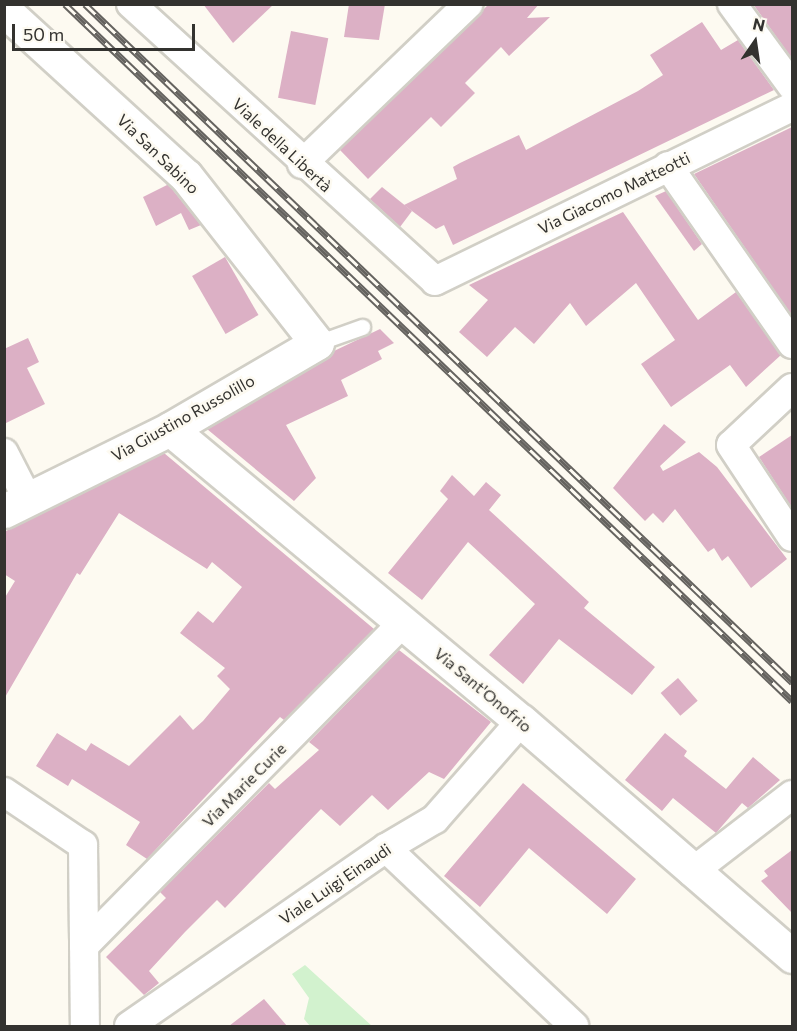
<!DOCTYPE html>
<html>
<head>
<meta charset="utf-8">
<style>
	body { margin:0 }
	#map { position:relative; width:797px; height:1031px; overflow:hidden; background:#fdfaf1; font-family:Commissioner,sans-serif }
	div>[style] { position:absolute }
	.green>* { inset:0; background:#d2f2ce }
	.building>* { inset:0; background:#dcb0c5; transform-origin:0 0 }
	.roads { filter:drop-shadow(2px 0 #d1cfc6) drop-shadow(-2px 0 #d1cfc6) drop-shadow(0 2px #d1cfc6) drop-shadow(0 -2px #d1cfc6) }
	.service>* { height:15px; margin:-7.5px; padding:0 7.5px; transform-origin:7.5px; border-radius:7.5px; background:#fff }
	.minor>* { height:28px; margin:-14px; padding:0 14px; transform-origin:14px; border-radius:14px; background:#fff }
	.tertiary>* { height:33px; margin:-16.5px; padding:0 16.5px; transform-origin:16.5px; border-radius:16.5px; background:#fff }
	.rail>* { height:7px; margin-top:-3.5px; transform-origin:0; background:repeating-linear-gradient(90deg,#fdfaf1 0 14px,#65635f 0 28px); box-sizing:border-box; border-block:2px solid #65635f }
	span { translate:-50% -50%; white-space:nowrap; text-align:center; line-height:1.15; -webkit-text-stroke:5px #fdfaf1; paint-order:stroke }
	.street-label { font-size:16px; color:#33322f }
	.frame { position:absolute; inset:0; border:6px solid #33322f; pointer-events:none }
	.north { position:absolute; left:725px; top:12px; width:60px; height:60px; -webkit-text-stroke:4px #fdfaf1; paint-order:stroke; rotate:13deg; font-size:16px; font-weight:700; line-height:24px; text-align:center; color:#33322f }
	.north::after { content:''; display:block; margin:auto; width:21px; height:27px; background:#33322f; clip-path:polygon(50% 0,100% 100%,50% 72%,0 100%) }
	.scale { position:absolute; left:12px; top:24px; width:183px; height:27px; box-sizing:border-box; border:3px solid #33322f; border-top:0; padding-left:8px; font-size:18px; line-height:21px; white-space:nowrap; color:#33322f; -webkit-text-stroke:4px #fdfaf1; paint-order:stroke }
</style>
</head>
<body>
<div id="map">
	<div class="green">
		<div style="clip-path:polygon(305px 965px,372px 1026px,310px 1026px,304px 1019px,309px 998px,292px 974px)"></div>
	</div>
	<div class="building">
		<div style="clip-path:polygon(203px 4px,274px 4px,233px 43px)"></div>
		<div style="clip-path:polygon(349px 4px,385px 4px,379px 40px,344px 37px)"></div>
		<div style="clip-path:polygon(489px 4px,539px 4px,527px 18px,550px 17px,509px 56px,501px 47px,465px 83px,475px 93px,441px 127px,431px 117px,368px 179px,340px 150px)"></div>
		<div style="clip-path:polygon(753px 4px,792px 4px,792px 59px)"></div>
		<div style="clip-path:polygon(702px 22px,721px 50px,738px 40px,774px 90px,453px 245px,444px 225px,436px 229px,404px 205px,457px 179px,453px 167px,460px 163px,519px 135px,526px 150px,638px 91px,663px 75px,650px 55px)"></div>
		<div style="left:291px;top:31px;width:38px;height:68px;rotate:11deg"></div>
		<div style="clip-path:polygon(792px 127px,792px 316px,694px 174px)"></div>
		<div style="clip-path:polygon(165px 182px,172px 189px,201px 225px,189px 230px,181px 213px,156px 226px,143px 197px,167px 185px)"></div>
		<div style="clip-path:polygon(382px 187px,412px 211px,400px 227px,370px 199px)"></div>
		<div style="clip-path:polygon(666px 191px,702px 244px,694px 251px,655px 196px)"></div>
		<div style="clip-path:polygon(623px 212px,698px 320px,736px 292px,781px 355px,746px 387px,730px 365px,671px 407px,641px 364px,675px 340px,636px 283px,586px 326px,570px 303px,534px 344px,515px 327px,487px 357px,459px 332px,488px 300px,469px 285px)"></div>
		<div style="left:225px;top:257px;width:67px;height:38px;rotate:60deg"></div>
		<div style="clip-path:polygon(380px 329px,394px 343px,378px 351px,382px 359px,341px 380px,348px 396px,286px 425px,316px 478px,294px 501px,207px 429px,334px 351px)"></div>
		<div style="clip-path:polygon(28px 338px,39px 362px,27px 368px,45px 404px,4px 424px,4px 349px)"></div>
		<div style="clip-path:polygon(664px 424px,686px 442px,660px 466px,663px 471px,699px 452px,717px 467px,787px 559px,751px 588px,728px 556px,722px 561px,714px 548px,708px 552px,675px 509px,663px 523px,653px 513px,645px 521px,613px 488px)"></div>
		<div style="clip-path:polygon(792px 435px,792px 508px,759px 457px)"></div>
		<div style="clip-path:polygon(164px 453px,374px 629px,284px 720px,280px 717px,147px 859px,126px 845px,140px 822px,72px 779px,68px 786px,36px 766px,57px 733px,86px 751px,91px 743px,129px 766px,180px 715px,193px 730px,203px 721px,230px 689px,217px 676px,225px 668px,180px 633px,198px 611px,213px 623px,242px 587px,212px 562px,207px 569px,119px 513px,80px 575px,77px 573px,4px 699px,4px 599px,15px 581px,4px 574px,4px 532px)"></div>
		<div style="clip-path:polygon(452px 475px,474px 496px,486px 482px,501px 495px,489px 510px,589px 602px,584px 608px,655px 667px,632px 695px,559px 639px,523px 684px,489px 655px,535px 604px,468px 542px,422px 600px,388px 573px,448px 499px,440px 491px)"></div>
		<div style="clip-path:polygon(399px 650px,491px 722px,444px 779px,429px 772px,388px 810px,372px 795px,340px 826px,321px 809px,225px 908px,217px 900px,185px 932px,149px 971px,159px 983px,144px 995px,106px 957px,166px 898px,160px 892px,269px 783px,275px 789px,319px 750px,309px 742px)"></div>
		<div style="left:678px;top:678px;width:30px;height:23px;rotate:49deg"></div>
		<div style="clip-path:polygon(665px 733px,687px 751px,684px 756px,726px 789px,753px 757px,780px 780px,748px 808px,742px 803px,716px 833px,673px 798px,662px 811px,625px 780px)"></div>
		<div style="clip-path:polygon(523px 783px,636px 879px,607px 914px,529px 848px,480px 907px,444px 876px)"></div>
		<div style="clip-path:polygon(792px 850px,792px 913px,761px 881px,768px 876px,764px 871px)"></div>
		<div style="clip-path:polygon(264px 999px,287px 1026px,229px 1026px)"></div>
	</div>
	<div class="roads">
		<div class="service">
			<div style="left:317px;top:343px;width:48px;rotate:-19.6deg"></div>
		</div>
		<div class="minor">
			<div style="left:131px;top:4px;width:411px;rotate:42.3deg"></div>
			<div style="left:435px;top:281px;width:397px;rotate:-26deg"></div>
			<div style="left:732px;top:4px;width:102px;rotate:53.8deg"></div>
			<div style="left:302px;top:164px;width:231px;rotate:-43.9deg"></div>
			<div style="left:668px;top:166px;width:217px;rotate:55.1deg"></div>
			<div style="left:792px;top:388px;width:83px;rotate:136.9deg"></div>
			<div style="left:731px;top:445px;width:110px;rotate:56.5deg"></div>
			<div style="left:4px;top:453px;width:53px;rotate:62.9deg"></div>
			<div style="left:4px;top:792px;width:95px;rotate:33.9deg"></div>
			<div style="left:83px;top:845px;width:181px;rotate:89.4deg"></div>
			<div style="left:386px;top:848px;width:259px;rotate:43.4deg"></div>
			<div style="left:692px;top:872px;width:126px;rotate:-37.6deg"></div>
			<div style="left:84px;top:946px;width:454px;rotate:-45.4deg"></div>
			<div style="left:129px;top:1026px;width:313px;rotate:-34.7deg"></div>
			<div style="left:386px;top:848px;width:57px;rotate:-30.6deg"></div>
			<div style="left:435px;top:819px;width:130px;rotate:-48.7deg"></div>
		</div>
		<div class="tertiary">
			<div style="left:4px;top:10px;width:246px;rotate:42.4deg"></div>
			<div style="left:186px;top:176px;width:212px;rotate:51.9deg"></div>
			<div style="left:317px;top:343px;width:170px;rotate:149.7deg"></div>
			<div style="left:170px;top:429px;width:185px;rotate:153.7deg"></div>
			<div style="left:170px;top:429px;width:457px;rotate:39.8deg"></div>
			<div style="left:521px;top:721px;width:359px;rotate:40.9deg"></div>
		</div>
	</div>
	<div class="rail">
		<div style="left:65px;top:4px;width:1007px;rotate:43.79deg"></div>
		<div style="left:85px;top:4px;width:980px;rotate:43.8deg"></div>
	</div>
	<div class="street-label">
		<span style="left:282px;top:145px;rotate:43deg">Viale della Libertà</span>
		<span style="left:158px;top:154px;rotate:44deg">Via San Sabino</span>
		<span style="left:614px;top:193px;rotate:-26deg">Via Giacomo Matteotti</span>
		<span style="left:183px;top:418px;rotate:-29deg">Via Giustino Russolillo</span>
		<span style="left:483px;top:690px;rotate:40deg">Via Sant'Onofrio</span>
		<span style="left:244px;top:785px;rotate:-45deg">Via Marie Curie</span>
		<span style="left:335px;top:884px;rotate:-34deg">Viale Luigi Einaudi</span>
	</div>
	<div class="frame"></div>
	<div class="north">N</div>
	<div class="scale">50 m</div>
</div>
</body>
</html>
